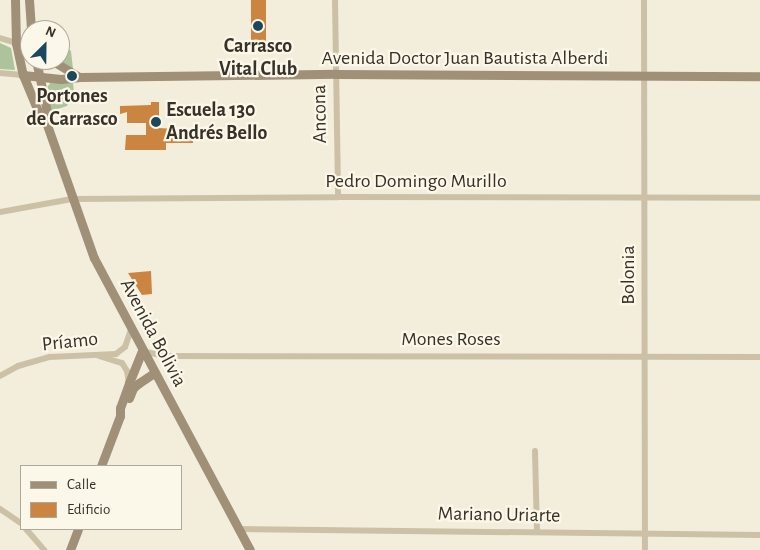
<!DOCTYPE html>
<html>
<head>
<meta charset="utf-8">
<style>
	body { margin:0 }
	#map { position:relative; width:760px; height:550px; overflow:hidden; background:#f3eedc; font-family:"Alegreya Sans",sans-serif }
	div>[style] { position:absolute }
	.green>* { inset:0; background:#acc39b }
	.building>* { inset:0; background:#cc8441; transform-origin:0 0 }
	.street>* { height:6px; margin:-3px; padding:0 3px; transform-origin:3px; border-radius:3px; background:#ccc1a7 }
	.secondary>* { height:9px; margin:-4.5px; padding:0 4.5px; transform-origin:4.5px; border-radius:4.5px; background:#a09078 }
	.dots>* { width:14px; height:14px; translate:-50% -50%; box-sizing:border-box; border:2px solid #fbf7e9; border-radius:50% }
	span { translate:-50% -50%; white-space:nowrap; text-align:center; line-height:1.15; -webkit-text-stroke:4.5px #fbf7e9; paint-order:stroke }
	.poi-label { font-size:20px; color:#383128; font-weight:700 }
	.left { translate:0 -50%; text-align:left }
	.street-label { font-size:20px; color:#383128 }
	.legend { position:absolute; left:20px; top:465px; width:162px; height:65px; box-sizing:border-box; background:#fbf7e9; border:1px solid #ada89c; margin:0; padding:6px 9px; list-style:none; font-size:15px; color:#383128 }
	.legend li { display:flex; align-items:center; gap:10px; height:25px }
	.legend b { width:25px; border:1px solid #ada89c }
	.north { position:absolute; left:20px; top:20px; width:50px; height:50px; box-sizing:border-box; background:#fbf7e9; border:1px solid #ada89c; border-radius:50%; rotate:23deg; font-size:14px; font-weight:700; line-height:20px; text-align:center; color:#383128 }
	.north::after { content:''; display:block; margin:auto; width:18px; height:22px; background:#1b485c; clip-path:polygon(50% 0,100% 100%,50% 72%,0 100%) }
</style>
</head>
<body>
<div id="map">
	<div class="green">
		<div style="clip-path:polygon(0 43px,11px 48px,15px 70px,0 69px)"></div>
		<div style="clip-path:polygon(60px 43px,71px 51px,73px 69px,57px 60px,60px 60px)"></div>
		<div style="clip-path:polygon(51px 82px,73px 82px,74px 93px,67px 106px,51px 111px,46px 89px)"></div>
	</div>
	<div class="building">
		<div style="left:251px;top:0;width:15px;height:52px"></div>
		<div style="clip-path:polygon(151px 102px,159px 102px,159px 128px,193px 130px,193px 143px,166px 143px,166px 150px,125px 150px,126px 135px,146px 135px,146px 123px,127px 123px,127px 112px,120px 114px,120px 106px,151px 105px)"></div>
		<div style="clip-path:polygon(151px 271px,152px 294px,142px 295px,128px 273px)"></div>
	</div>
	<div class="street">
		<div style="left:335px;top:0;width:197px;rotate:89.1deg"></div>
		<div style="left:644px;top:0;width:550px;rotate:89.9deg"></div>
		<div style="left:0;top:38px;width:17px;rotate:17deg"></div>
		<div style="left:0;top:73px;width:23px;rotate:5deg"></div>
		<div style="left:0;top:212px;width:73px;rotate:-10.2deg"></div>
		<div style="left:72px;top:199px;width:266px;rotate:-0.4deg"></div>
		<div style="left:338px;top:197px;width:422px;rotate:0.1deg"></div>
		<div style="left:142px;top:351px;width:22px;rotate:13deg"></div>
		<div style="left:163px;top:356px;width:597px;rotate:0.1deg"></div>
		<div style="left:99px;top:356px;width:24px;rotate:17deg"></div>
		<div style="left:122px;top:363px;width:9px;rotate:58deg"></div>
		<div style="left:127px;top:371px;width:12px;rotate:81deg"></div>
		<div style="left:0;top:376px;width:21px;rotate:-29deg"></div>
		<div style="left:18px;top:366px;width:33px;rotate:-16deg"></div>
		<div style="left:50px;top:357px;width:66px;rotate:-2.6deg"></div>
		<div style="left:116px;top:354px;width:11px;rotate:-38deg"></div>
		<div style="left:125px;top:347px;width:18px;rotate:-71deg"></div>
		<div style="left:535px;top:451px;width:81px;rotate:88.6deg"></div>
		<div style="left:0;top:509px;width:25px;rotate:34deg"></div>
		<div style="left:26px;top:529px;width:28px;rotate:49deg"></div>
		<div style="left:238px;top:529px;width:522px;rotate:0.66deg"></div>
	</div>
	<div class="secondary">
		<div style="left:15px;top:0;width:43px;rotate:88.7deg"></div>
		<div style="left:16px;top:43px;width:33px;rotate:78deg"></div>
		<div style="left:23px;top:75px;width:44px;rotate:67.5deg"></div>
		<div style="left:40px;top:116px;width:8px;rotate:45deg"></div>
		<div style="left:29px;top:0;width:30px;rotate:86deg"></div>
		<div style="left:16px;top:43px;width:15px;rotate:23deg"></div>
		<div style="left:36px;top:60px;width:58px;rotate:78.1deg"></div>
		<div style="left:48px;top:117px;width:5px;rotate:112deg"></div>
		<div style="left:46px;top:122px;width:144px;rotate:70.6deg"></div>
		<div style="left:94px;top:258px;width:331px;rotate:61.9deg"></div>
		<div style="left:51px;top:60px;width:33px;rotate:31deg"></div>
		<div style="left:23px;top:75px;width:38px;rotate:6deg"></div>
		<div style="left:61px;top:79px;width:19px;rotate:-6deg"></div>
		<div style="left:80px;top:77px;width:256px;rotate:-0.7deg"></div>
		<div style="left:336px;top:74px;width:424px;rotate:0.3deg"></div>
		<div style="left:129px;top:398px;width:11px;rotate:-68deg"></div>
		<div style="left:133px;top:388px;width:8px;rotate:-40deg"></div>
		<div style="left:139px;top:383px;width:18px;rotate:-34deg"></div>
		<div style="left:101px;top:466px;width:53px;rotate:-69.2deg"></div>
		<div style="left:120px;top:416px;width:8px;rotate:-90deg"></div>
		<div style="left:120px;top:408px;width:27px;rotate:-70deg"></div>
		<div style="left:129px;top:383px;width:35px;rotate:-68deg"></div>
		<div style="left:70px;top:550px;width:22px;rotate:-69deg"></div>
	</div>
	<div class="dots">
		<div style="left:258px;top:26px;background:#1b485c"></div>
		<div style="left:72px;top:76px;background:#1b485c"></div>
		<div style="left:156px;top:122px;background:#1b485c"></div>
	</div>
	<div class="poi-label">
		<span style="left:258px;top:58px">Carrasco<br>Vital Club</span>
		<span style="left:72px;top:108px">Portones<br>de Carrasco</span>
		<span class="left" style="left:166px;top:122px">Escuela 130<br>Andrés Bello</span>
	</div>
	<div class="street-label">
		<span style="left:465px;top:58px">Avenida Doctor Juan Bautista Alberdi</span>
		<span style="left:320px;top:114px;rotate:-91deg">Ancona</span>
		<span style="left:416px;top:181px">Pedro Domingo Murillo</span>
		<span style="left:628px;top:275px;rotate:-90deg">Bolonia</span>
		<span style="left:153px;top:333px;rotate:62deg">Avenida Bolivia</span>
		<span style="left:451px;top:339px">Mones Roses</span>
		<span style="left:70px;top:342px;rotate:-6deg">Príamo</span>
		<span style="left:499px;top:515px;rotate:1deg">Mariano Uriarte</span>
	</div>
	<ul class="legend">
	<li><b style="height:6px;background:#a09078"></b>Calle</li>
	<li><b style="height:14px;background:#cc8441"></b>Edificio</li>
	</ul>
	<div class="north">N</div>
</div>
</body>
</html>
